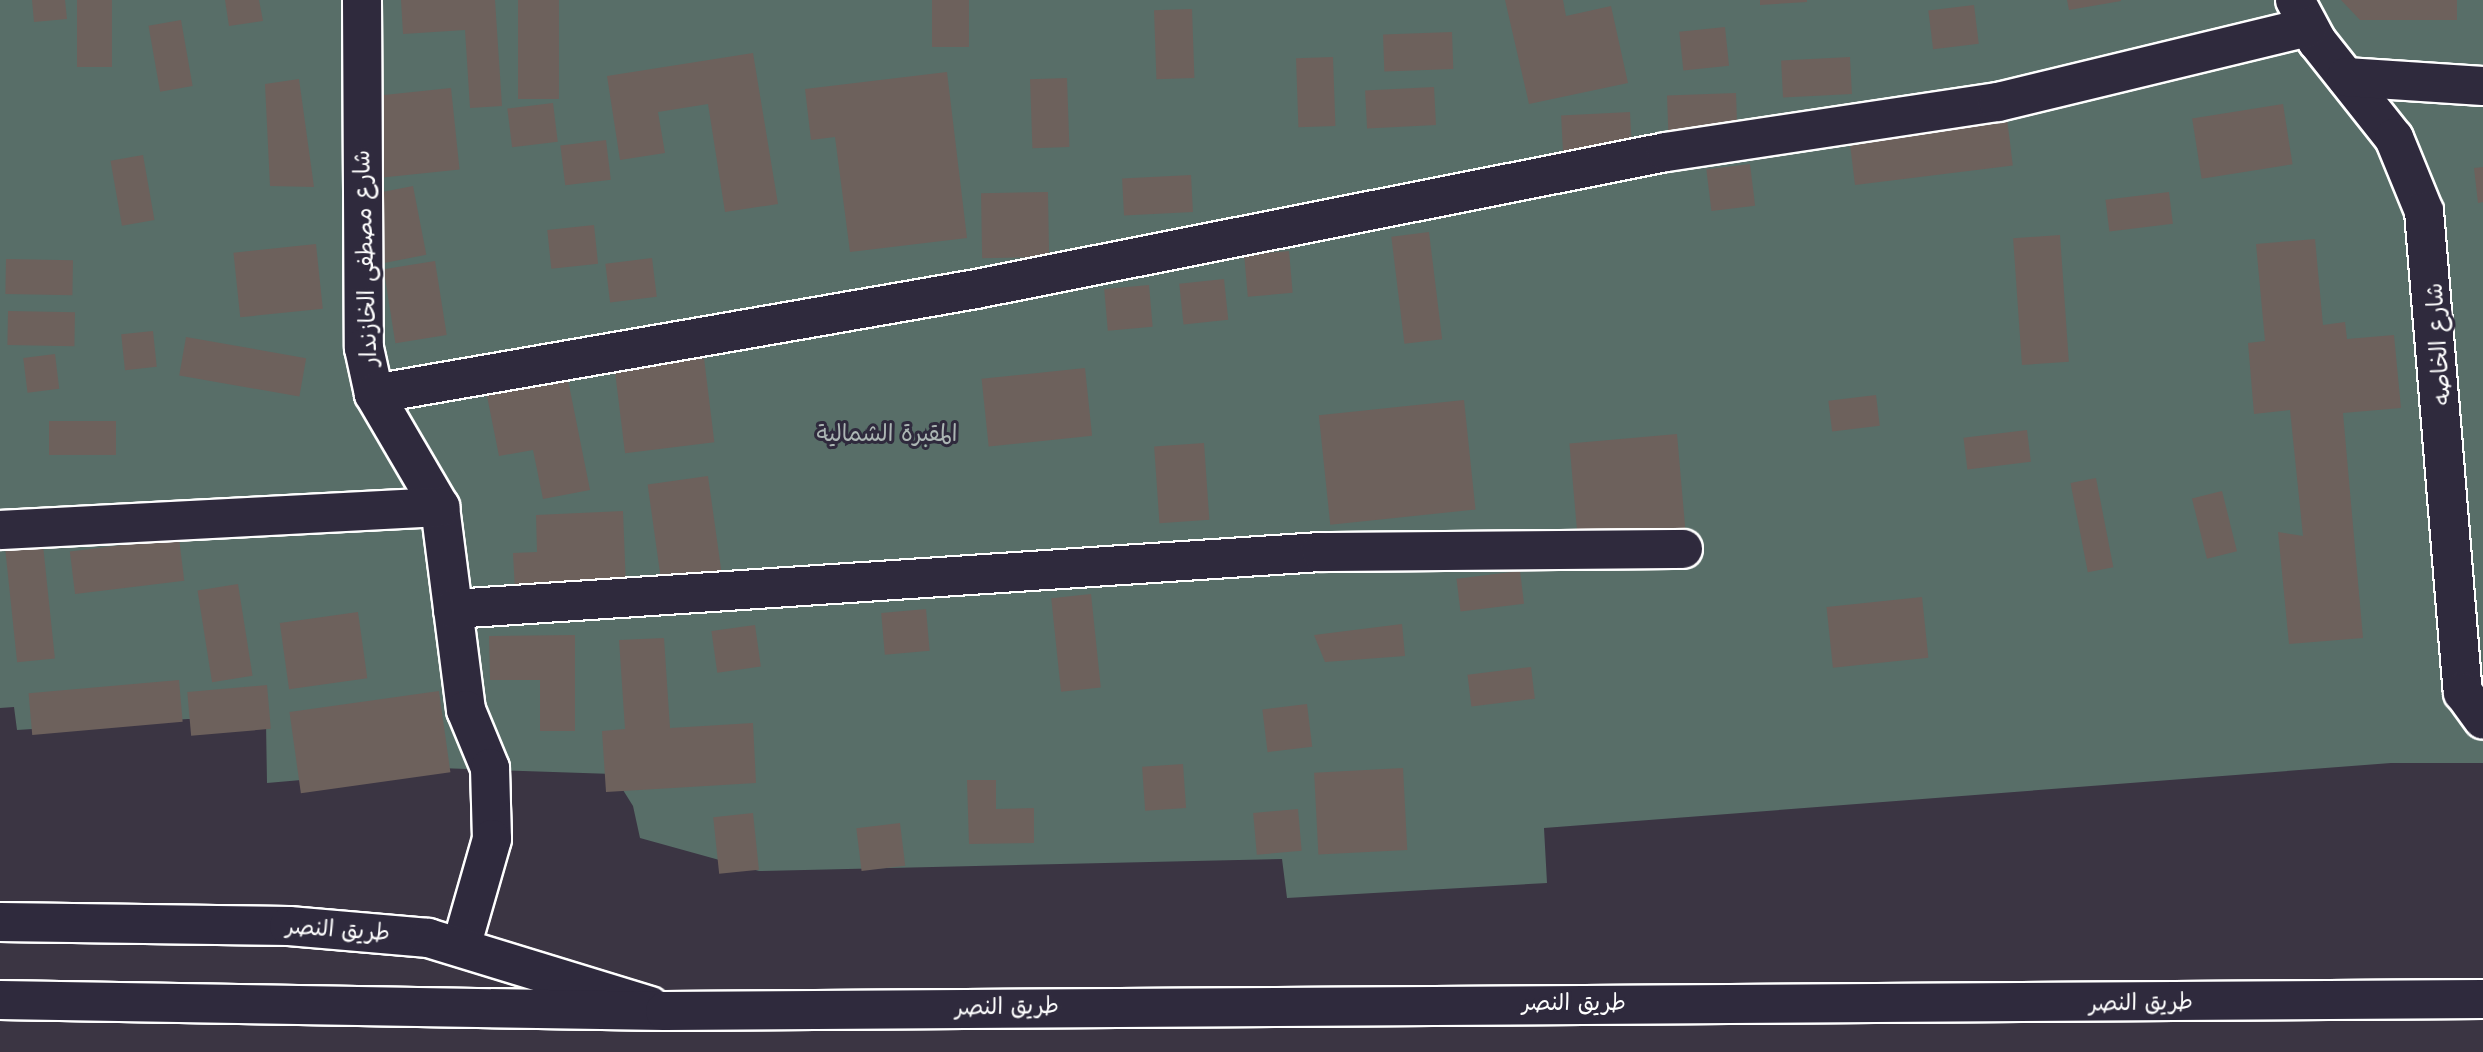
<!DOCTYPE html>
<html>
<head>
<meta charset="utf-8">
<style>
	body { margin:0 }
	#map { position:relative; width:2483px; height:1052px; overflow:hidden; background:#3b3543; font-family:"Comic Neue","Playpen Sans Arabic",sans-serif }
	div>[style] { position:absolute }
	.green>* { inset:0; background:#586e68 }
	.building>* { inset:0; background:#6d615c; transform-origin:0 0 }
	.roads { filter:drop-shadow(2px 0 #fff) drop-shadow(-2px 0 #fff) drop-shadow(0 2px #fff) drop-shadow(0 -2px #fff) }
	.minor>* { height:38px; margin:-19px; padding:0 19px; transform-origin:19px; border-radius:19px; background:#2f2a3d }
	.highway>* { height:38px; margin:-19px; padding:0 19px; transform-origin:19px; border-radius:19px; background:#2f2a3d }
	span { translate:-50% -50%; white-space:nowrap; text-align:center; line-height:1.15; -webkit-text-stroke:6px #2f2a3d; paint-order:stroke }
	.street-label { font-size:23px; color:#fff }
	.park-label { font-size:23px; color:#acb6b4 }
</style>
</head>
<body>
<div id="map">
	<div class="green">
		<div style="clip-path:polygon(0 0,2483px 0,2483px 763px,2391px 763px,1544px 828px,1547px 883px,1287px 898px,1282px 859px,759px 871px,640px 838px,633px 806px,613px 774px,439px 768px,267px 783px,266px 723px,188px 719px,17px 730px,14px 707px,0 708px)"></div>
	</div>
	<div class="building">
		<div style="clip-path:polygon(32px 0,65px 0,67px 19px,34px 22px)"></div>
		<div style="left:77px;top:0;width:35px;height:67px"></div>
		<div style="clip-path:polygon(225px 0,259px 0,263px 21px,229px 26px)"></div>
		<div style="clip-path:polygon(401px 0,495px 0,502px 106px,470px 108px,465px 30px,403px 34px)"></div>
		<div style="left:518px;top:0;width:41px;height:99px"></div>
		<div style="left:932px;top:0;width:37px;height:47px"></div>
		<div style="clip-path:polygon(1505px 0,1563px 0,1566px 16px,1611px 6px,1628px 83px,1529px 104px)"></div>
		<div style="clip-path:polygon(1760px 0,1807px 0,1807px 2px,1760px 5px)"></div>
		<div style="clip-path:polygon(2067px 0,2121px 0,2121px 1px,2069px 10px)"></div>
		<div style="clip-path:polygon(2341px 0,2457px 0,2457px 20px,2360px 20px)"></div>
		<div style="left:1974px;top:5px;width:39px;height:46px;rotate:83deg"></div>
		<div style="left:1192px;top:9px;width:69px;height:38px;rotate:88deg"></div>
		<div style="left:181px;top:20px;width:67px;height:33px;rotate:80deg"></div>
		<div style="left:1725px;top:27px;width:39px;height:46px;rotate:84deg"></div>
		<div style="left:1452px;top:32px;width:37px;height:69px;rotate:88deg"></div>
		<div style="clip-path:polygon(753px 53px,778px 204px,725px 212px,708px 104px,658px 112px,665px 153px,620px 160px,607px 76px)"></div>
		<div style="left:1333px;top:57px;width:69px;height:37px;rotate:88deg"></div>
		<div style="left:1850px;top:57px;width:37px;height:69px;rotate:87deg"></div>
		<div style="clip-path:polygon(947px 72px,967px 238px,850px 252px,835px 137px,811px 140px,805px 89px)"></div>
		<div style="left:1067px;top:78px;width:69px;height:37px;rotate:88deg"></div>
		<div style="clip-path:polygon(299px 79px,314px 187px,270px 186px,265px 84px)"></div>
		<div style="left:1434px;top:87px;width:38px;height:69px;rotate:87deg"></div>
		<div style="left:451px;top:88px;width:82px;height:77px;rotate:84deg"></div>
		<div style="left:1736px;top:93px;width:38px;height:69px;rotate:88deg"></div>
		<div style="left:553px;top:103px;width:39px;height:46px;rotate:83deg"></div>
		<div style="left:2283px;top:104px;width:61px;height:92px;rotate:81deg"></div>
		<div style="left:2006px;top:110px;width:56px;height:159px;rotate:83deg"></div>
		<div style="left:1630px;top:112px;width:38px;height:69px;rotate:87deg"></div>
		<div style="left:606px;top:140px;width:40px;height:46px;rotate:83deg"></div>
		<div style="left:143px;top:155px;width:66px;height:33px;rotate:80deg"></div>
		<div style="left:1750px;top:164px;width:42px;height:44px;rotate:83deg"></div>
		<div style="clip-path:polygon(2483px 167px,2483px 202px,2478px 203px,2474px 168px)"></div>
		<div style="left:1191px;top:175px;width:37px;height:69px;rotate:87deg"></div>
		<div style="left:413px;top:186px;width:70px;height:43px;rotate:79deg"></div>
		<div style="left:1048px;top:192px;width:65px;height:67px;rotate:89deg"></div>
		<div style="left:2169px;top:192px;width:32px;height:64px;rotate:83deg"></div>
		<div style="left:594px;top:225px;width:39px;height:47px;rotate:84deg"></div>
		<div style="left:1429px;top:232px;width:108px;height:38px;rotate:83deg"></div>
		<div style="left:2060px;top:235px;width:127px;height:47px;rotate:86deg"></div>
		<div style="clip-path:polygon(2315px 239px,2323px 325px,2345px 322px,2347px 339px,2394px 335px,2401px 408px,2343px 413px,2363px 638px,2289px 644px,2278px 532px,2303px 536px,2290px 410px,2254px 414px,2248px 343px,2265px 341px,2256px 244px)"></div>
		<div style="left:316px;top:244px;width:65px;height:83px;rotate:84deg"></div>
		<div style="left:1289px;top:251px;width:42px;height:45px;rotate:85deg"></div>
		<div style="left:652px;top:258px;width:39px;height:47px;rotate:83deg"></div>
		<div style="left:6px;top:259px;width:67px;height:35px;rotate:1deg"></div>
		<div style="left:435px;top:261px;width:75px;height:52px;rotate:81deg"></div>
		<div style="left:1224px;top:279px;width:41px;height:45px;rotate:84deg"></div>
		<div style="left:1149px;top:285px;width:42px;height:45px;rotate:85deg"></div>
		<div style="left:8px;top:311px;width:67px;height:34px;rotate:1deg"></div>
		<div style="left:153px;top:331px;width:36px;height:32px;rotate:84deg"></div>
		<div style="left:186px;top:337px;width:122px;height:39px;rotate:10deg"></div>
		<div style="left:55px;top:354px;width:35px;height:32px;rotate:83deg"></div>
		<div style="left:704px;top:358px;width:85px;height:90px;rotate:83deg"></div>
		<div style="left:1085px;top:368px;width:68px;height:104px;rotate:84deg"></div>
		<div style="clip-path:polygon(566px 370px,590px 490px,543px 499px,533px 450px,499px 456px,485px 386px)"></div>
		<div style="left:1876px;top:395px;width:31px;height:48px;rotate:83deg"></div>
		<div style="left:1464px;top:400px;width:110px;height:146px;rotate:84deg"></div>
		<div style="left:49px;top:421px;width:67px;height:34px"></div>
		<div style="left:2027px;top:430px;width:32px;height:64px;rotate:83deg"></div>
		<div style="left:1677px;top:434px;width:99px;height:108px;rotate:85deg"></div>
		<div style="left:1204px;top:443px;width:77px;height:50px;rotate:86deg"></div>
		<div style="left:708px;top:476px;width:101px;height:61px;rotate:82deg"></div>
		<div style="left:2096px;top:478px;width:91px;height:26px;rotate:79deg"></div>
		<div style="left:2222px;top:491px;width:62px;height:31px;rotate:76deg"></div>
		<div style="clip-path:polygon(623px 511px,626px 587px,515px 591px,513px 553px,537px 552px,536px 515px)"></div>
		<div style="left:179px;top:538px;width:43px;height:110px;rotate:83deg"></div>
		<div style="left:43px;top:545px;width:114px;height:38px;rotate:84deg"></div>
		<div style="left:1520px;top:571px;width:33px;height:64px;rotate:83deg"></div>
		<div style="left:238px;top:584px;width:93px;height:41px;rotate:81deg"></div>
		<div style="left:1091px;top:594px;width:94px;height:40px;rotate:84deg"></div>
		<div style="left:1922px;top:597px;width:61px;height:96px;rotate:84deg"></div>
		<div style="left:926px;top:609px;width:42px;height:45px;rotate:85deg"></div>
		<div style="left:358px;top:612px;width:67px;height:79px;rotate:82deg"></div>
		<div style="clip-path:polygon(1402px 624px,1405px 656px,1325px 662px,1314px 635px)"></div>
		<div style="left:755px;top:625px;width:42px;height:44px;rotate:82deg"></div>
		<div style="clip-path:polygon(575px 635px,575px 731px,540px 731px,540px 680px,490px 680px,489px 636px)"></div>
		<div style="clip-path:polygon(664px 638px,670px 728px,753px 723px,756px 783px,606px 792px,602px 731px,625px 729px,619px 640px)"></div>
		<div style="left:1531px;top:667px;width:32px;height:64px;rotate:83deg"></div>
		<div style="left:179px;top:680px;width:42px;height:151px;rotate:85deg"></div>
		<div style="left:267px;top:685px;width:44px;height:80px;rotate:85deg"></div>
		<div style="left:439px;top:691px;width:82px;height:151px;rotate:82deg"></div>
		<div style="left:1307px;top:704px;width:43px;height:45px;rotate:83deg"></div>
		<div style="left:1183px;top:764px;width:44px;height:41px;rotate:86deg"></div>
		<div style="left:1403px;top:768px;width:82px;height:89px;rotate:87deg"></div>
		<div style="clip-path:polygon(967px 780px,996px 780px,996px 809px,1034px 808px,1034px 843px,969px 844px)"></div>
		<div style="left:1298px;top:809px;width:42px;height:45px;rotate:85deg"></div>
		<div style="left:753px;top:813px;width:57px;height:40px;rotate:84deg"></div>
		<div style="left:900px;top:823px;width:43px;height:44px;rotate:83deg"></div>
	</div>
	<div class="roads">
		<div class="minor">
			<div style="left:362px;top:0;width:348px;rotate:89.7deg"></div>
			<div style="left:364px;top:348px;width:47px;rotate:77.7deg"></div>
			<div style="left:374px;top:394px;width:131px;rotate:59.7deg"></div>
			<div style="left:440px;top:507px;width:205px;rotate:82.7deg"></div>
			<div style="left:466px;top:710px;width:63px;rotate:67.5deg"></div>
			<div style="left:490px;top:768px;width:71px;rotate:88.4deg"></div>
			<div style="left:492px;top:839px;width:112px;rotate:106deg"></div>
			<div style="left:2295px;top:0;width:47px;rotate:61.8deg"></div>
			<div style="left:2317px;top:41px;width:124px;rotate:51.6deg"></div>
			<div style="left:2394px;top:138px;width:79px;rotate:67.7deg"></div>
			<div style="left:2424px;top:211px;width:483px;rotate:85.4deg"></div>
			<div style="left:2463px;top:692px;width:34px;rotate:54deg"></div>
			<div style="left:2346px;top:77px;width:137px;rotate:3.8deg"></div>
			<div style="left:374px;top:394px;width:611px;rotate:-9.89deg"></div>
			<div style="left:976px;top:289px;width:703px;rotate:-11.23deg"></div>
			<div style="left:1666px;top:152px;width:336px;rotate:-8.6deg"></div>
			<div style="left:1998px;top:102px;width:319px;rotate:-13.6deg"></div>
			<div style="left:0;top:530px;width:441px;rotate:-3deg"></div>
			<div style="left:453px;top:609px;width:870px;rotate:-3.76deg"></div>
			<div style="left:1321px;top:552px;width:362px;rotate:-0.5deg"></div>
			<div style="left:0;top:922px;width:289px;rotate:0.8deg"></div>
			<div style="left:289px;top:926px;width:140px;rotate:4.9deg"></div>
			<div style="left:428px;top:938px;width:232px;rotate:17deg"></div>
		</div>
		<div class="highway">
			<div style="left:0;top:1000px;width:665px;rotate:0.95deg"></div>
			<div style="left:665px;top:1011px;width:1818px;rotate:-0.38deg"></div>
		</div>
	</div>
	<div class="street-label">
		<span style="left:366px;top:258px;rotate:-92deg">شارع مصطفى الخازندار</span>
		<span style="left:2439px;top:344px;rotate:-94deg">شارع الخاصه</span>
		<span style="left:338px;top:930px;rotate:4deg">طريق النصر</span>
		<span style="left:1574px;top:1003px">طريق النصر</span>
		<span style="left:2141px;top:1003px;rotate:-1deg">طريق النصر</span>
		<span style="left:1007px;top:1007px;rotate:-1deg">طريق النصر</span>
	</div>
	<div class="park-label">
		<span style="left:887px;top:434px">المقبرة الشمالية</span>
	</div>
</div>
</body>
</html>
